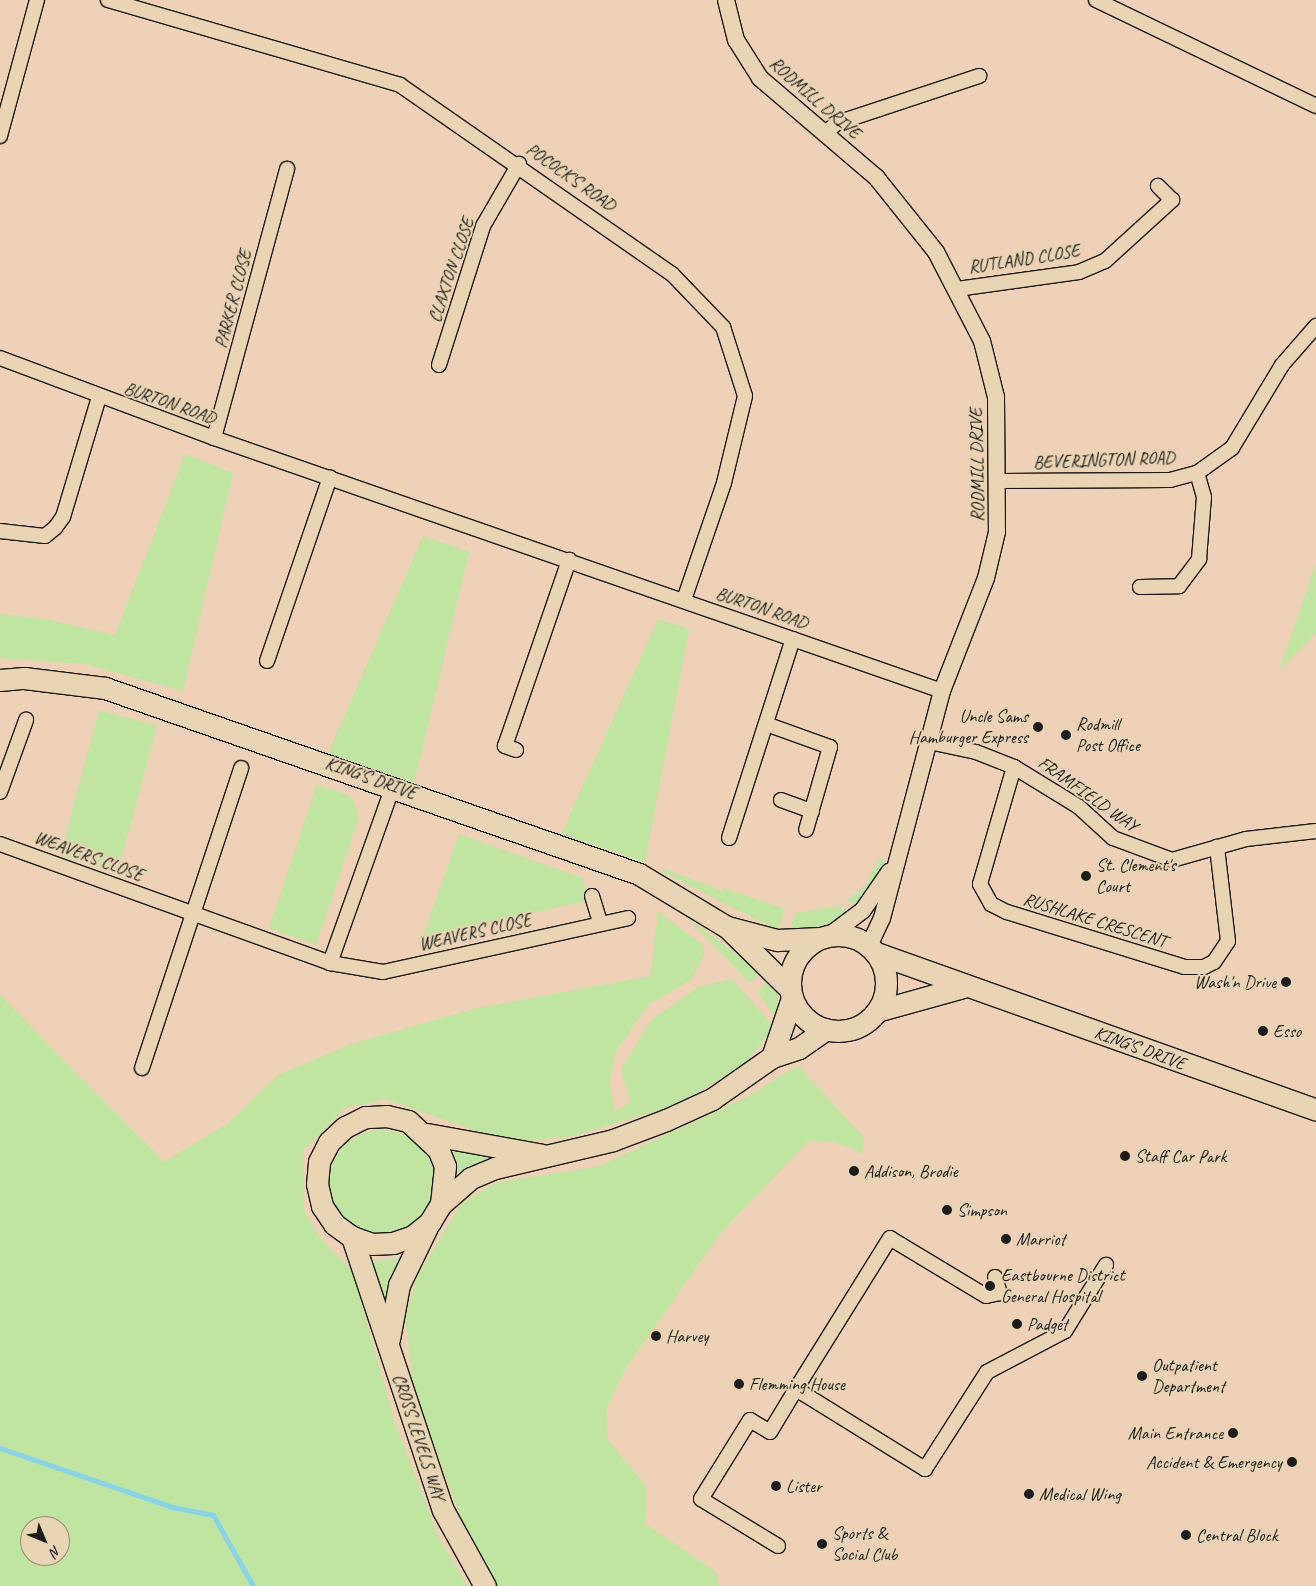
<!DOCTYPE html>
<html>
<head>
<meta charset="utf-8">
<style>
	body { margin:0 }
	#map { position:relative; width:1316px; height:1586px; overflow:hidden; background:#eed1b6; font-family:Caveat,sans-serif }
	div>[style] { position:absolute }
	.green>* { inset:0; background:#c0e5a0; transform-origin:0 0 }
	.round { border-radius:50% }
	.stream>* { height:5px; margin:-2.5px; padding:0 2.5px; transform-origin:2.5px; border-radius:2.5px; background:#89d2ea }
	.roads { filter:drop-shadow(1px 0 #1c1c1c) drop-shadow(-1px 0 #1c1c1c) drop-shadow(0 1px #1c1c1c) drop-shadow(0 -1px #1c1c1c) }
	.minor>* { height:14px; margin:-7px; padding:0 7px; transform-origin:7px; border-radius:7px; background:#e9d4b3 }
	.tertiary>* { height:16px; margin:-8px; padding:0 8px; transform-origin:8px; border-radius:8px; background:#e9d4b3 }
	.primary>* { height:21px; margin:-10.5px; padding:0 10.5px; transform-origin:10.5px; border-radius:10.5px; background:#e9d4b3 }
	.primary>.ring { margin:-10.5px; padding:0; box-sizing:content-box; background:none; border:21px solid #e9d4b3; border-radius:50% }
	.dots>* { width:14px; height:14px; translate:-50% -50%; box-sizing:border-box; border:2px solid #e9d4b3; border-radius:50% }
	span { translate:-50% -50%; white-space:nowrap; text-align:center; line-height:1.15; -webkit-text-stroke:4px #e9d4b3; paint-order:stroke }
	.street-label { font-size:18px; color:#1c1c1c }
	.poi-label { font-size:18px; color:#1c1c1c }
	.right { translate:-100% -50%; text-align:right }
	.left { translate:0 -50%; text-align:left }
	.north { position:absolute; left:20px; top:1516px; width:50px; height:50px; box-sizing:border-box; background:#e9d4b3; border:1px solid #978a77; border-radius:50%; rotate:135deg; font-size:14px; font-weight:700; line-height:20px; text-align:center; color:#1c1c1c }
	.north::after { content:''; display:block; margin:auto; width:18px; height:22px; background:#1c1c1c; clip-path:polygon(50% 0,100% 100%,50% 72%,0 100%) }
</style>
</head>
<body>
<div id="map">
	<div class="green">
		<div style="clip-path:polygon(185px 454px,233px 473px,183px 691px,84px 664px,0 658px,0 614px,50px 620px,115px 635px)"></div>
		<div style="clip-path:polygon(423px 536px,469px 552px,414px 783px,328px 753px)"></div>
		<div style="clip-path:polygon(1316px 563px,1316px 633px,1279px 670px)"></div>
		<div style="clip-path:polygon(658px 619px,689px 629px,645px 862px,561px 834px)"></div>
		<div style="left:99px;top:710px;width:60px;height:151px;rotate:15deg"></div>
		<div style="clip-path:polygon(317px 784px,352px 797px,359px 817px,316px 945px,269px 928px)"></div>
		<div style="clip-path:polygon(459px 834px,583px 878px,587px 901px,423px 936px)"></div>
		<div style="clip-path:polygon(880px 858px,885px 860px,881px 871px,857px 905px,846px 901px,864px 886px)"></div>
		<div style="clip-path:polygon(663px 868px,722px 891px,724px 888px,785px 909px,778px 930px,662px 872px)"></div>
		<div style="clip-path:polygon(838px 906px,851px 911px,822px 926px,788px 933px,795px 913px)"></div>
		<div style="clip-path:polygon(evenodd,658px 911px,704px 946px,704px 954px,691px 980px,649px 1004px,616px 1051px,609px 1083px,615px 1111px,630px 1102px,621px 1069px,652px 1019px,700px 986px,732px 979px,774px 1027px,746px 1063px,677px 1105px,573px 1136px,527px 1141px,477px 1131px,386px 1099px,345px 1108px,304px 1150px,304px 1211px,321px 1239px,352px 1270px,395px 1423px,439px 1538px,468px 1586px,0 1586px,0 995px,164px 1162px,228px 1123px,278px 1075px,351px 1044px,477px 1008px,650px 976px,658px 911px,30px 1526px,60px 1526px,60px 1556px,30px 1556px,30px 1526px)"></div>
		<div style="clip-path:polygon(684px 915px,759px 971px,755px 979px,749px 983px)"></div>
		<div style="clip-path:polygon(768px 979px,778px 992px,777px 1019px,757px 992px)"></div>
		<div style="clip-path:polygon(798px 1065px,864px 1138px,863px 1154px,835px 1142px,808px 1141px,720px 1234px,626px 1368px,607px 1408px,608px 1440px,646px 1486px,645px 1524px,716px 1572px,719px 1586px,498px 1586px,460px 1516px,414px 1393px,405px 1318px,417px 1277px,461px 1204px,494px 1183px,599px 1166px,749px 1096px)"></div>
		<div class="round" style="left:329px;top:1130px;width:106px;height:106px"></div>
		<div style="clip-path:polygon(452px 1149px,508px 1157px,460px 1178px)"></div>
		<div style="clip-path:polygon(402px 1258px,388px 1314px,371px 1261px)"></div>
	</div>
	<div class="stream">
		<div style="left:0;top:1448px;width:182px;rotate:18.9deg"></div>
		<div style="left:172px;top:1507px;width:42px;rotate:11deg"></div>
		<div style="left:213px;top:1515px;width:81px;rotate:60.6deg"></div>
	</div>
	<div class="roads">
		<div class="minor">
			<div style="left:108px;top:0;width:304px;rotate:16.2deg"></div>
			<div style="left:400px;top:85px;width:331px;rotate:34.8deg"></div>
			<div style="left:672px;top:274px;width:74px;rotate:46.1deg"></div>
			<div style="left:723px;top:327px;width:72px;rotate:72.3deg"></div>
			<div style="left:745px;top:396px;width:89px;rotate:103.6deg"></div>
			<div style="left:724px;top:483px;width:124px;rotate:108.9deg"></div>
			<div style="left:1096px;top:0;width:244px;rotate:25.7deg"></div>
			<div style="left:824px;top:134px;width:17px;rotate:-40deg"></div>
			<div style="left:837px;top:123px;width:150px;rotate:-18.3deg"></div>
			<div style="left:0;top:136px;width:141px;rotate:-74.8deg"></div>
			<div style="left:957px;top:289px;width:123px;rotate:-7.9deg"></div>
			<div style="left:1079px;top:272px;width:28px;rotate:-23deg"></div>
			<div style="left:1105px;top:261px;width:91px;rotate:-42.3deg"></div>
			<div style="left:1172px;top:200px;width:20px;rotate:-135deg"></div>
			<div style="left:0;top:358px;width:228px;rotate:20.5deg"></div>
			<div style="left:214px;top:438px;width:771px;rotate:19.16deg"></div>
			<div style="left:439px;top:365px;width:146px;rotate:-72.4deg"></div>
			<div style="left:483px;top:226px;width:72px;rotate:-59.9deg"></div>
			<div style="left:214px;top:438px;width:279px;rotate:-74.8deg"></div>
			<div style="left:1000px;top:481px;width:170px;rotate:-0.3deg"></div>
			<div style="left:1170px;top:480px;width:28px;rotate:-15deg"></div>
			<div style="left:1197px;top:473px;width:43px;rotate:-35.5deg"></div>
			<div style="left:1232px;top:448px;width:97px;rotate:-58.9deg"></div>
			<div style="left:1282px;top:365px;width:52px;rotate:-48.9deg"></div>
			<div style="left:0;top:531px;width:45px;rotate:6.3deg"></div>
			<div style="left:45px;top:536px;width:13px;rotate:-39deg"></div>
			<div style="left:55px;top:528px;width:14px;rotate:-54deg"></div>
			<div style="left:63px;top:517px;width:125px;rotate:-73.3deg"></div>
			<div style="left:1140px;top:587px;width:39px;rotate:-1deg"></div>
			<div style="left:1179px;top:586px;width:34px;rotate:-53deg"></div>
			<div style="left:1199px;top:559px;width:62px;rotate:-85.4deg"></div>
			<div style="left:1204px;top:497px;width:25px;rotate:-106deg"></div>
			<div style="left:267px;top:661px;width:194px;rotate:-71.1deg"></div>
			<div style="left:766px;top:724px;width:68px;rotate:19.8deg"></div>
			<div style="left:830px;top:747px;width:86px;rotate:106.1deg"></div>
			<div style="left:929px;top:742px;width:48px;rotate:12deg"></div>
			<div style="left:976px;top:752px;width:41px;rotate:21.5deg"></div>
			<div style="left:1014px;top:767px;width:76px;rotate:31.6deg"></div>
			<div style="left:1079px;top:807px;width:46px;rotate:42.4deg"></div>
			<div style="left:1113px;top:838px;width:63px;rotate:20.4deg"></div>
			<div style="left:1172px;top:860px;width:77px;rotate:-15.8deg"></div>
			<div style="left:1246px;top:839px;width:70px;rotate:-6.5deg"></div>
			<div style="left:516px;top:750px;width:12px;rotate:-160deg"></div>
			<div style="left:505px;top:746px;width:197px;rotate:-71deg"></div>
			<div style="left:1014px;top:767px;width:122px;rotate:106.2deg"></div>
			<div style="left:980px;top:884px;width:23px;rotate:61deg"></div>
			<div style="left:991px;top:904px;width:18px;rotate:27deg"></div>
			<div style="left:1007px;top:912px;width:186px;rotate:17.2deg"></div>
			<div style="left:1185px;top:967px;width:19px"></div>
			<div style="left:1204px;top:967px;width:11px;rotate:-27deg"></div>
			<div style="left:1214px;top:962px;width:25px;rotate:-56deg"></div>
			<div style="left:1228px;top:941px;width:95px;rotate:-96.7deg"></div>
			<div style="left:0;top:792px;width:77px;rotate:-70.1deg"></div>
			<div style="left:781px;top:800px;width:33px;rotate:20deg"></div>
			<div style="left:729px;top:838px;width:209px;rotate:-72.2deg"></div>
			<div style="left:0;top:844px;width:351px;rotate:19.8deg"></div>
			<div style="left:330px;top:963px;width:54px;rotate:9.6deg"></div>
			<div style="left:383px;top:972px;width:251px;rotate:-12.4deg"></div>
			<div style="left:592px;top:896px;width:28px;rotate:73deg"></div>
			<div style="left:330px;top:963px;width:188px;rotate:-70.4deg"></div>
			<div style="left:142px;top:1068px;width:316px;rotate:-71.7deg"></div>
			<div style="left:995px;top:1277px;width:17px;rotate:73deg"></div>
			<div style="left:1000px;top:1293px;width:14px;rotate:168deg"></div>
			<div style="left:986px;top:1296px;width:112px;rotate:-148.9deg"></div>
			<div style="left:890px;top:1238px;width:178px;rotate:121.9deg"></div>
			<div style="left:796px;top:1389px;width:152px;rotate:31.8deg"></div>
			<div style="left:925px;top:1469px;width:115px;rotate:-57.4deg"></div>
			<div style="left:987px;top:1372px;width:88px;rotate:-27.7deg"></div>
			<div style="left:1065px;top:1331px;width:78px;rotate:-58.2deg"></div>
			<div style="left:778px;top:1546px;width:90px;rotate:-148.6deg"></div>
			<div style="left:701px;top:1499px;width:93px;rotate:-58.2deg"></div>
			<div style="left:750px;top:1420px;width:23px;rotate:31deg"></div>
			<div style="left:770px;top:1432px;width:50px;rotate:-58.8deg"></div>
		</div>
		<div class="tertiary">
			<div style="left:726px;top:0;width:41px;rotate:76deg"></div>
			<div style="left:736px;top:40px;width:45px;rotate:57.7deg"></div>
			<div style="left:760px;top:78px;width:153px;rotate:40.5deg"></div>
			<div style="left:876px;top:177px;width:96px;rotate:51.3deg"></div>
			<div style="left:936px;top:252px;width:100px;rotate:62.7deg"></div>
			<div style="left:982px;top:341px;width:58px;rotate:76deg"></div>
			<div style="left:996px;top:397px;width:135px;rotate:89.6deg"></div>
			<div style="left:997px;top:532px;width:47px;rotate:103.4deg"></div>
			<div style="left:986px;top:578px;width:121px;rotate:111.3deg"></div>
			<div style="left:942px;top:691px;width:235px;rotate:104.8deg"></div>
			<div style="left:882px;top:918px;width:31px;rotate:115deg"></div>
			<div style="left:830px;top:935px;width:41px;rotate:-37.1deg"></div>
			<div style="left:863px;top:910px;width:47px;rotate:-55.3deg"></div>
		</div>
		<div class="primary">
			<div style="left:0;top:680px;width:24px;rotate:-5deg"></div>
			<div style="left:24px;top:678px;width:82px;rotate:7deg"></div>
			<div style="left:105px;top:688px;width:565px;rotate:19.2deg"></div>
			<div style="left:639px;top:874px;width:103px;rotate:31.1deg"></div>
			<div style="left:727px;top:927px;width:88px;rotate:44.5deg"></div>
			<div style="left:727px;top:927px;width:52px;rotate:14.6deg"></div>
			<div style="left:777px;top:940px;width:43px;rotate:-2.7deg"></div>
			<div class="ring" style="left:790px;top:935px;width:75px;height:75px"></div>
			<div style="left:876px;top:953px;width:467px;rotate:19.6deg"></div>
			<div style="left:877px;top:1011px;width:89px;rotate:-15.6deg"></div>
			<div style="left:772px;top:1057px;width:62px;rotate:-71.3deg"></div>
			<div style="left:427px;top:1134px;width:117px;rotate:10.3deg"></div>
			<div style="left:441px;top:1204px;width:40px;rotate:-41deg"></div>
			<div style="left:471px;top:1178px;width:26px;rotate:-23deg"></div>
			<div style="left:495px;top:1168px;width:121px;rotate:-13.3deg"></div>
			<div style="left:613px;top:1140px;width:57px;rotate:-20.7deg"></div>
			<div style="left:666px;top:1120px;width:51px;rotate:-24.5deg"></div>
			<div style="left:712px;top:1099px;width:73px;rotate:-35deg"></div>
			<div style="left:772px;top:1057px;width:28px;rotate:-18deg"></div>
			<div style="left:799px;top:1048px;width:33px;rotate:-35deg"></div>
			<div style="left:352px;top:1237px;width:21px;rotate:19deg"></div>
			<div style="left:372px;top:1244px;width:21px;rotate:-3deg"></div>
			<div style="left:393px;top:1243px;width:21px;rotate:-19deg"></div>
			<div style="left:413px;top:1236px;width:22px;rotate:-39deg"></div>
			<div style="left:430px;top:1222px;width:21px;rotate:-59deg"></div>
			<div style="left:441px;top:1204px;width:38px;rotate:-84deg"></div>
			<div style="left:445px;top:1166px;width:18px;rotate:-112deg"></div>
			<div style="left:438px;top:1149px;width:41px;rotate:-137deg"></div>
			<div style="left:408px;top:1121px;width:22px;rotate:-167deg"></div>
			<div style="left:387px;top:1116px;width:22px;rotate:177deg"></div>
			<div style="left:365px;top:1117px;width:22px;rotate:153deg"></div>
			<div style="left:345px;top:1127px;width:22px;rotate:137deg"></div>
			<div style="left:329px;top:1142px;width:22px;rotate:117deg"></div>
			<div style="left:319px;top:1162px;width:22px;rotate:95deg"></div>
			<div style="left:317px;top:1184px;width:23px;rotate:77deg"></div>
			<div style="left:322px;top:1206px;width:22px;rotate:56deg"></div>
			<div style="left:334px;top:1224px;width:22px;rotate:36deg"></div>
			<div style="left:352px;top:1237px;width:288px;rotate:71.6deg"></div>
			<div style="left:443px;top:1510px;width:87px;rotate:61.1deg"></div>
			<div style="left:389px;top:1339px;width:55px;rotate:-79.5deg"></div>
			<div style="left:399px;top:1285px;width:64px;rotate:-64.2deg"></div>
		</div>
	</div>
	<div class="dots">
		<div style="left:1038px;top:727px;background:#1c1c1c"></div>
		<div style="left:1066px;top:735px;background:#1c1c1c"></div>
		<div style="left:1086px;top:876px;background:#1c1c1c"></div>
		<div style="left:1286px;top:982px;background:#1c1c1c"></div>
		<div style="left:1263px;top:1031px;background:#1c1c1c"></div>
		<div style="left:1125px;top:1156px;background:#1c1c1c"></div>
		<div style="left:854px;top:1171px;background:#1c1c1c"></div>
		<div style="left:947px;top:1210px;background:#1c1c1c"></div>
		<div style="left:1006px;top:1239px;background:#1c1c1c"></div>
		<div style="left:990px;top:1286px;background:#1c1c1c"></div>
		<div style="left:1017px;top:1324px;background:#1c1c1c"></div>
		<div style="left:656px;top:1336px;background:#1c1c1c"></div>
		<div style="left:1142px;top:1376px;background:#1c1c1c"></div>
		<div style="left:739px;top:1384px;background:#1c1c1c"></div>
		<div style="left:1233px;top:1433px;background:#1c1c1c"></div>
		<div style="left:1292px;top:1462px;background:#1c1c1c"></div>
		<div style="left:776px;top:1486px;background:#1c1c1c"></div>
		<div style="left:1029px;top:1494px;background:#1c1c1c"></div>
		<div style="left:1186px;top:1535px;background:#1c1c1c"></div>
		<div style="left:822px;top:1544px;background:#1c1c1c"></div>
	</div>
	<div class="street-label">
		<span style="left:815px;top:98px;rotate:41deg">RODMILL DRIVE</span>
		<span style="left:571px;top:177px;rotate:35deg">POCOCK'S ROAD</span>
		<span style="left:1024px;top:259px;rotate:-9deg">RUTLAND CLOSE</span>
		<span style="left:451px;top:270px;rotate:-71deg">CLAXTON CLOSE</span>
		<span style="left:233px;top:299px;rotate:-75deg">PARKER CLOSE</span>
		<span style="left:170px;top:403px;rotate:19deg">BURTON ROAD</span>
		<span style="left:1104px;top:460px;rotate:-2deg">BEVERINGTON ROAD</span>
		<span style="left:977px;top:465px;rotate:-91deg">RODMILL DRIVE</span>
		<span style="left:762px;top:608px;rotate:19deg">BURTON ROAD</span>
		<span style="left:371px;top:778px;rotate:19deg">KING'S DRIVE</span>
		<span style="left:1088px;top:794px;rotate:35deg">FRAMFIELD WAY</span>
		<span style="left:89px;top:856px;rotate:20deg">WEAVERS CLOSE</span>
		<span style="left:1095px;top:920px;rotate:17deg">RUSHLAKE CRESCENT</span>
		<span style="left:475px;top:932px;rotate:-13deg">WEAVERS CLOSE</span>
		<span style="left:1140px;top:1048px;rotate:20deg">KING'S DRIVE</span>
		<span style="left:419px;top:1437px;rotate:72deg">CROSS LEVELS WAY</span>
	</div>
	<div class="poi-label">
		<span class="right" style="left:1028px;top:727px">Uncle Sams<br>Hamburger Express</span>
		<span class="left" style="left:1076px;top:735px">Rodmill<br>Post Office</span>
		<span class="left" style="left:1096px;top:876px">St. Clement's<br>Court</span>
		<span class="right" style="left:1276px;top:982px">Wash'n Drive</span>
		<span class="left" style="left:1273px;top:1031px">Esso</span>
		<span class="left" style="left:1135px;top:1156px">Staff Car Park</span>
		<span class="left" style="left:864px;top:1171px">Addison, Brodie</span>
		<span class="left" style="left:957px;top:1210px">Simpson</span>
		<span class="left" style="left:1016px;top:1239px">Marriot</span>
		<span class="left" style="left:1001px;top:1286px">Eastbourne District<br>General Hospital</span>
		<span class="left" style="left:1027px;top:1324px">Padget</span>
		<span class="left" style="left:666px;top:1336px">Harvey</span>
		<span class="left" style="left:1152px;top:1376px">Outpatient<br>Department</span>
		<span class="left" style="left:749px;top:1384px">Flemming House</span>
		<span class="right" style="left:1223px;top:1433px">Main Entrance</span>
		<span class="right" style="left:1282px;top:1462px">Accident &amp; Emergency</span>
		<span class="left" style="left:786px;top:1486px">Lister</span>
		<span class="left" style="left:1039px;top:1494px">Medical Wing</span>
		<span class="left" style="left:832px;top:1544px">Sports &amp;<br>Social Club</span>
		<span class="left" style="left:1196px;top:1535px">Central Block</span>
	</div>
	<div class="north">N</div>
</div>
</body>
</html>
